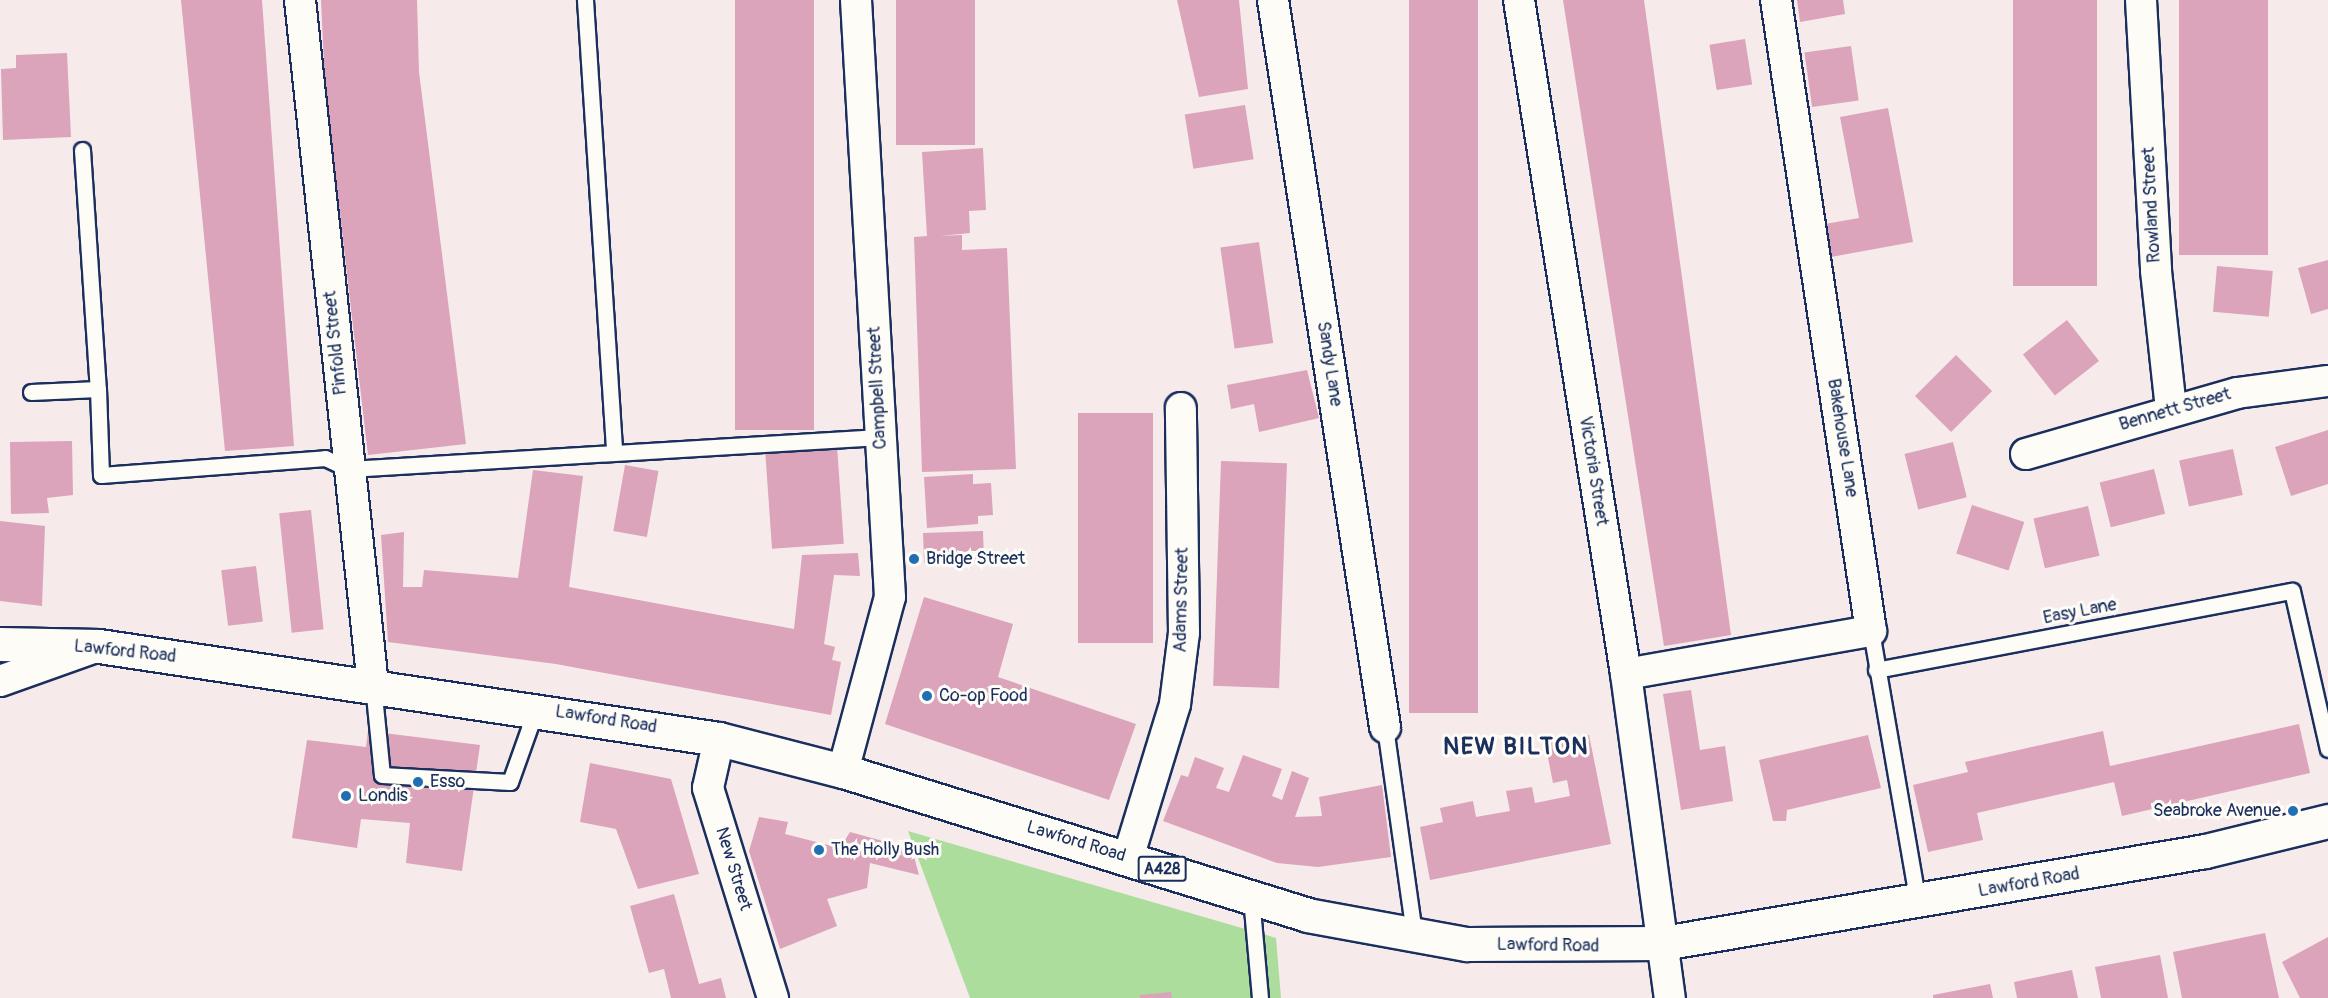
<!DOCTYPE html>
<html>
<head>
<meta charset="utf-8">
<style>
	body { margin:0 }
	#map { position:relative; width:2328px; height:998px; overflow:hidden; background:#f6eaeb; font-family:Pangolin,sans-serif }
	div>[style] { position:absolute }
	.green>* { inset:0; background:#addd9c }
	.building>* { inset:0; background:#dba4ba; transform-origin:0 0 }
	.roads { filter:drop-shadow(2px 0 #1b2f5e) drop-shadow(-2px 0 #1b2f5e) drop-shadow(0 2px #1b2f5e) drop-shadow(0 -2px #1b2f5e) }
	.lane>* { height:15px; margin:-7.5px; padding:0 7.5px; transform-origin:7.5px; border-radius:7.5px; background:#fdfcf7 }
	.street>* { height:30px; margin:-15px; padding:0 15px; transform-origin:15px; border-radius:15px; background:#fdfcf7 }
	.primary>* { height:33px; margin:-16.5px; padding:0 16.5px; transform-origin:16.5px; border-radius:16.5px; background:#fdfcf7 }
	.dots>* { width:16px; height:16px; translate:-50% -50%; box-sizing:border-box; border:3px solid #fdfcf7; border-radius:50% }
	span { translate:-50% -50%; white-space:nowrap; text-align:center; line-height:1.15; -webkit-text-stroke:6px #fdfcf7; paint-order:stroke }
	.shield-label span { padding:2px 4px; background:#fdfcf7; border:2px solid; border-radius:4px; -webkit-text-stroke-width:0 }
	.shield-label { font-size:16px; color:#1b2f5e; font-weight:700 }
	.street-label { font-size:18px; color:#1b2f5e }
	.poi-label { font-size:18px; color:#1b2f5e }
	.left { translate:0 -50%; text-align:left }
	.right { translate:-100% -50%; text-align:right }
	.district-label { font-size:24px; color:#1b2f5e; font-weight:700; letter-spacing:1.5px }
</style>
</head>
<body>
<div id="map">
	<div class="green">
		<div style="clip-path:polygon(908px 831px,1276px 938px,1281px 998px,970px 998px)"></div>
	</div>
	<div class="building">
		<div style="clip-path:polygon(181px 0,262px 0,294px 446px,225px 451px)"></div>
		<div style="clip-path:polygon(321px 0,417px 0,419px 72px,466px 444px,368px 455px,325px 85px)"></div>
		<div style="left:735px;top:0;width:79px;height:430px"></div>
		<div style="left:896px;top:0;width:79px;height:145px"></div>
		<div style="clip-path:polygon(1177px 0,1239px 0,1248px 89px,1199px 97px)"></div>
		<div style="left:1409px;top:0;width:69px;height:713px"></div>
		<div style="clip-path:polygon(1563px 0,1644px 0,1731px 635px,1664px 646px)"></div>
		<div style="clip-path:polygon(1797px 0,1843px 0,1845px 14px,1800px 22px)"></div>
		<div style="left:2013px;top:0;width:84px;height:286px"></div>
		<div style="left:2179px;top:0;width:89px;height:255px"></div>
		<div style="left:1745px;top:39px;width:46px;height:36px;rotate:81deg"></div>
		<div style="left:1851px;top:46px;width:55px;height:47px;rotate:82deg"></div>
		<div style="clip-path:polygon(67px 53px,71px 137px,3px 140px,1px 69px,16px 68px,16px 55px)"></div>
		<div style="left:1245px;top:105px;width:55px;height:61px;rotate:81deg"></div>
		<div style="clip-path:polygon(1888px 108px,1913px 242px,1831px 257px,1825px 224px,1859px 218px,1840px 117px)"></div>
		<div style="clip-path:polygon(983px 148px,986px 210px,969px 211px,970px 233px,940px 236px,962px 235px,962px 250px,1007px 248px,1016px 469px,922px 472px,914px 237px,927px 236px,922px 152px)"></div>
		<div style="left:1259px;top:242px;width:102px;height:39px;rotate:82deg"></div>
		<div style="clip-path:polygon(2328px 260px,2328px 309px,2311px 314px,2298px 268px)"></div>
		<div style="left:2217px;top:266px;width:56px;height:46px;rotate:5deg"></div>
		<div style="left:2067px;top:320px;width:52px;height:56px;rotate:52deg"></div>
		<div style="left:1956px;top:355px;width:51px;height:58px;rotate:45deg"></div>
		<div style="clip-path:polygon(1307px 370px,1319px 418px,1259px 432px,1254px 404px,1231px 409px,1227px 385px)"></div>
		<div style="left:1078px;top:413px;width:75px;height:230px"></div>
		<div style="clip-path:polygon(2328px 430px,2328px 484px,2291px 496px,2275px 447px)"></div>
		<div style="clip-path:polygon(72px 441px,73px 495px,47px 498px,49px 513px,11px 514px,10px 442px)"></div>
		<div style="left:1953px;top:442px;width:57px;height:50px;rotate:76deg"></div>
		<div style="left:837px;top:446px;width:98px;height:72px;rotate:86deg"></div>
		<div style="left:2233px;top:449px;width:47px;height:55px;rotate:78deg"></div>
		<div style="left:1221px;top:461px;width:66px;height:225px;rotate:2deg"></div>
		<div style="left:625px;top:465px;width:34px;height:67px;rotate:10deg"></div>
		<div style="left:2154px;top:469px;width:46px;height:56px;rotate:76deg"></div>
		<div style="clip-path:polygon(533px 470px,583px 476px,569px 587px,794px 629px,802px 555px,858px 553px,860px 576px,834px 575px,824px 644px,835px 647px,832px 660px,841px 662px,831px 715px,556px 664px,388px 642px,381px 535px,404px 532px,403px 587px,422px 587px,424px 570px,518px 578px)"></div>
		<div style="clip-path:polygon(973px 474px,973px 484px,991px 483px,993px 515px,978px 516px,978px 524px,927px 528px,924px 477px)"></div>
		<div style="left:1972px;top:505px;width:55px;height:51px;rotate:18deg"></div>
		<div style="left:2088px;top:506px;width:51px;height:56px;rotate:77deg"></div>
		<div style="left:311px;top:510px;width:120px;height:32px;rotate:84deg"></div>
		<div style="clip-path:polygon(0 521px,45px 526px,42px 606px,0 601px)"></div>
		<div style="left:983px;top:531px;width:30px;height:60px;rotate:88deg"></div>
		<div style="left:256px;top:566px;width:56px;height:35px;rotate:83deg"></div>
		<div style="clip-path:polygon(924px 597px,1013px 624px,998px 677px,1136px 724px,1109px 800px,885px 724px)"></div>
		<div style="clip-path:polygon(1691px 690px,1700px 750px,1725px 746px,1733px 801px,1681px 810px,1663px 694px)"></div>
		<div style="clip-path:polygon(2299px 724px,2310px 773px,2122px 816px,2114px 782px,1977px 813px,1983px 840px,1928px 852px,1913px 785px,1968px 772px,1965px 762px,2103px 731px,2110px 766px)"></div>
		<div style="clip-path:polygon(368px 731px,480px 745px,462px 871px,406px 863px,410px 823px,361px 819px,357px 848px,292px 838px,307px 740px,366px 747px)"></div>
		<div style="clip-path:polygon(1589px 735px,1611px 844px,1430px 880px,1420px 827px,1443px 822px,1440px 808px,1473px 801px,1476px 817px,1510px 811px,1506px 791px,1532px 787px,1535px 803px,1570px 796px,1567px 780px,1553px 783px,1545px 743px)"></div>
		<div style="clip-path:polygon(1868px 735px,1881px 788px,1787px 810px,1786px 821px,1773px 821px,1759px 760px)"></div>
		<div style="clip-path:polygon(1243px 755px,1282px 769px,1272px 796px,1282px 800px,1292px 771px,1309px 778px,1295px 817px,1322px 816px,1319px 797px,1382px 785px,1391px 857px,1318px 867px,1277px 863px,1163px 821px,1181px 775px,1188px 777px,1195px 757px,1224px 768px,1216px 788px,1229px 792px)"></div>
		<div style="clip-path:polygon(590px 763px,671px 779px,699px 874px,638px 889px,616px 829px,580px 822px)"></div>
		<div style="clip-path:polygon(759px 817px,788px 822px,785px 834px,840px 848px,850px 832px,912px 849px,919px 875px,870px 863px,867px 888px,827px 899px,837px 926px,780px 949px,749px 851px)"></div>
		<div style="clip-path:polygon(674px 894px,699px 984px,721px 978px,726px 998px,671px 998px,664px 969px,649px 973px,630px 906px)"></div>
		<div style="clip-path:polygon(2265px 933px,2279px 998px,2182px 998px,2173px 952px)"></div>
		<div style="clip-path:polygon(2328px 937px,2328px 998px,2300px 998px,2282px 962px)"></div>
		<div style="clip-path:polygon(2160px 955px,2168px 998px,2101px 998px,2095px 967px)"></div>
		<div style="clip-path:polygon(2072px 970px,2078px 998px,2017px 998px,2014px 982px)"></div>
		<div style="clip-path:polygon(1990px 984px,1993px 998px,1933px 998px,1933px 995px)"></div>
		<div style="clip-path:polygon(1171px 992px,1172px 998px,1140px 998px,1140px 995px)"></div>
	</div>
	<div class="roads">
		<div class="lane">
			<div style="left:585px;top:0;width:453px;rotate:86.3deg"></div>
			<div style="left:82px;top:150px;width:240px;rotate:86.2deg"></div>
			<div style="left:31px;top:392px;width:67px;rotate:-2.6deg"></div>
			<div style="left:98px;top:389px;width:86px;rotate:88deg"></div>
			<div style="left:101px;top:475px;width:225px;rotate:-4.3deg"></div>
			<div style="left:325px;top:458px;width:26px;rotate:25deg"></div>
			<div style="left:349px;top:469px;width:532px;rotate:-3.45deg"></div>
			<div style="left:1871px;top:631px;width:275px;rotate:80.2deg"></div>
			<div style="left:1876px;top:670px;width:423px;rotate:-10.8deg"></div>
			<div style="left:2292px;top:591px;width:162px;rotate:77.2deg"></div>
			<div style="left:373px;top:685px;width:90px;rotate:84.3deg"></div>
			<div style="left:382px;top:775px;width:128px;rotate:3.1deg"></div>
			<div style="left:510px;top:782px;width:77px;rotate:-70.4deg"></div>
			<div style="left:1385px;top:727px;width:209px;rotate:82deg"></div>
			<div style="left:1251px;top:897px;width:101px;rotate:84.9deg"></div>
		</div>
		<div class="street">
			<div style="left:300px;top:0;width:689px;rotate:83.92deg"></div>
			<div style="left:1273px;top:0;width:736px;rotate:81.24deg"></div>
			<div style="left:1519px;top:0;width:682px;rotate:80.98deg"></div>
			<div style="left:1626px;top:674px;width:327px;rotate:82.3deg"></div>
			<div style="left:2141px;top:0;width:271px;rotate:86.8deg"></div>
			<div style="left:2156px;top:271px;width:139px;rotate:83.8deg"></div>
			<div style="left:2026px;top:454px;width:220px;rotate:-16.1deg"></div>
			<div style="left:2237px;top:393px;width:92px;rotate:-7.5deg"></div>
			<div style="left:1626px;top:674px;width:249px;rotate:-10deg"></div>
			<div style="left:1871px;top:631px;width:638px;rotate:-98.56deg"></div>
			<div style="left:0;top:681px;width:99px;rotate:-19.5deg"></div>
			<div style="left:719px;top:739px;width:50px;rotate:102.7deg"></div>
			<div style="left:708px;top:788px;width:220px;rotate:72.8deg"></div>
			<div style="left:843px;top:771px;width:180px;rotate:-74.9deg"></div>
			<div style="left:890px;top:597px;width:598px;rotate:-93.26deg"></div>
			<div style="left:1128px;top:858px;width:161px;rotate:-73deg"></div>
			<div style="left:1175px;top:704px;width:72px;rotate:-82.8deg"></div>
			<div style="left:1184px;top:633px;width:225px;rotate:-90.8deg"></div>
		</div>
		<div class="primary">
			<div style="left:0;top:644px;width:99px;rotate:1.2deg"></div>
			<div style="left:99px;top:646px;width:627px;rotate:8.53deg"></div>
			<div style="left:719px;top:739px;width:128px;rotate:14.5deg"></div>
			<div style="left:843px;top:771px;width:486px;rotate:17.2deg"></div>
			<div style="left:1307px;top:915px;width:163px;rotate:10.3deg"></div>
			<div style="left:1467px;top:944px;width:196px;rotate:-0.3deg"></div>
			<div style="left:1663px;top:943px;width:550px;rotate:-9.63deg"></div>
			<div style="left:2205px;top:851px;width:127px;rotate:-13.7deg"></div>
		</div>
	</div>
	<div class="dots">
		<div style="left:914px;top:559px;background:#1f6fb2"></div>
		<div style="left:927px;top:696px;background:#1f6fb2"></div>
		<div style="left:418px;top:782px;background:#1f6fb2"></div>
		<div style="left:346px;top:796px;background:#1f6fb2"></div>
		<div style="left:2293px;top:811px;background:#1f6fb2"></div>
		<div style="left:819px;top:850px;background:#1f6fb2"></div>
	</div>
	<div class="shield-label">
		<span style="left:1162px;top:869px">A428</span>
	</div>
	<div class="street-label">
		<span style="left:2152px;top:205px;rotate:-93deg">Rowland Street</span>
		<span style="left:336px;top:343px;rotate:-96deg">Pinfold Street</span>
		<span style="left:1329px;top:364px;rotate:81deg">Sandy Lane</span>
		<span style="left:878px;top:388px;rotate:-93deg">Campbell Street</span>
		<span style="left:2175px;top:410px;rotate:-16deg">Bennett Street</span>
		<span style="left:1842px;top:438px;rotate:81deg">Bakehouse Lane</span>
		<span style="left:1593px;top:471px;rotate:81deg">Victoria Street</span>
		<span style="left:1182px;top:600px;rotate:-89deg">Adams Street</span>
		<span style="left:2080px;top:612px;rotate:-11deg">Easy Lane</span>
		<span style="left:125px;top:652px;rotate:6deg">Lawford Road</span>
		<span style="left:606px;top:720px;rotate:9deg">Lawford Road</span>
		<span style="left:1076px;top:842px;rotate:17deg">Lawford Road</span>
		<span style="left:733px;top:869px;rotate:73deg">New Street</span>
		<span style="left:2029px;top:883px;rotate:-10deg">Lawford Road</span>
		<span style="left:1548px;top:946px;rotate:1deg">Lawford Road</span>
	</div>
	<div class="poi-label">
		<span class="left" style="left:926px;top:559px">Bridge Street</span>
		<span class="left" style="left:939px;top:696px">Co-op Food</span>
		<span class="left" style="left:430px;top:782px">Esso</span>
		<span class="left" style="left:358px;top:796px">Londis</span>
		<span class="right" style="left:2281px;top:811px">Seabroke Avenue</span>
		<span class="left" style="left:831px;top:850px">The Holly Bush</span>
	</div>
	<div class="district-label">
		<span style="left:1516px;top:747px">NEW BILTON</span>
	</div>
</div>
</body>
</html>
